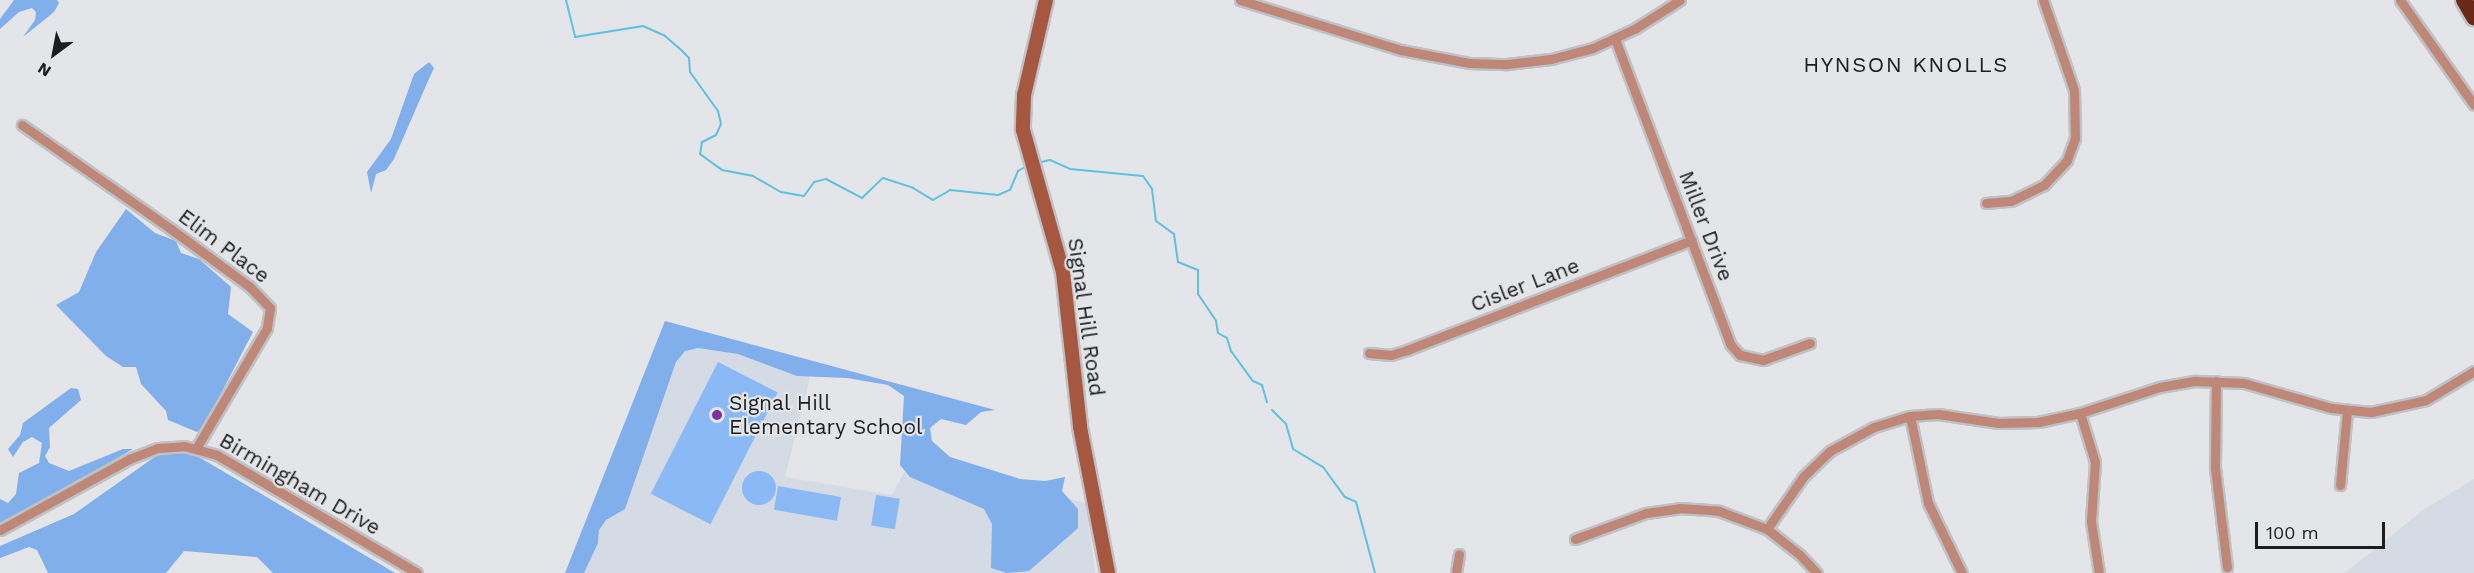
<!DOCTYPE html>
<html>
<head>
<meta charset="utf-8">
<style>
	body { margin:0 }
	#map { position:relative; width:2474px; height:573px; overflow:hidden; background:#e3e5e8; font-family:"Work Sans",sans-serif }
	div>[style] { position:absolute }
	.built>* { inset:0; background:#d4dbe4 }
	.green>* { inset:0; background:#8ab9f6; transform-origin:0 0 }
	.round { border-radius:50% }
	.forest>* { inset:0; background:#81afec }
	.stream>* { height:2px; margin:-1px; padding:0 1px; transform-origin:1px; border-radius:1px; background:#5fc1e0 }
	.roads { filter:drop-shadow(2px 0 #bfc1c4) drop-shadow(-2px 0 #bfc1c4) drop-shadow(0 2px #bfc1c4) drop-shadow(0 -2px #bfc1c4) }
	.street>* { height:9px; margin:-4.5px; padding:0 4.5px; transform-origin:4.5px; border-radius:4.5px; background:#be8777 }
	.secondary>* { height:14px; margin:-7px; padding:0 7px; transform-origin:7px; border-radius:7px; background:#a65740 }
	.highway>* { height:16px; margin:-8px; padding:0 8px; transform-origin:8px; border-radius:8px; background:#692916 }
	.dots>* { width:16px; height:16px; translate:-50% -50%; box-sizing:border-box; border:3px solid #e3e5e8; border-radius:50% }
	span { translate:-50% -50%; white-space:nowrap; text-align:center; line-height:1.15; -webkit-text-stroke:4.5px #e3e5e8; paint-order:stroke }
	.street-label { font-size:21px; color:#1c1d1e }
	.poi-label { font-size:21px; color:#1c1d1e }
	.left { translate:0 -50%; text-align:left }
	.neighbourhood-label { font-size:22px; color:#1c1d1e; letter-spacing:1.5px }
	.north { position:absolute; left:24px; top:24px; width:60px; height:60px; -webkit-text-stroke:4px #e3e5e8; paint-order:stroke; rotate:212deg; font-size:16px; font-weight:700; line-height:24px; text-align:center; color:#1c1d1e }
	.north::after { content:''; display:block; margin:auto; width:21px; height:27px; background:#1c1d1e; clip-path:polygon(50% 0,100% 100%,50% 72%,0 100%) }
	.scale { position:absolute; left:2255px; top:522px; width:130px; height:27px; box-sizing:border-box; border:3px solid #1c1d1e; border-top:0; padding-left:8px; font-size:18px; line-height:21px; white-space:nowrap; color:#1c1d1e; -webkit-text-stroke:4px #e3e5e8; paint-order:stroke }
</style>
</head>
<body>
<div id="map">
	<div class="built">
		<div style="clip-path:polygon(666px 329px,813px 365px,785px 477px,892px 495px,908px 465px,1086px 503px,1095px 573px,574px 573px)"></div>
		<div style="clip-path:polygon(2474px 479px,2474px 573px,2345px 573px,2423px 510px)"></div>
	</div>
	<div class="green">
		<div style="left:718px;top:362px;width:67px;height:148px;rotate:27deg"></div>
		<div class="round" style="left:742px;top:471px;width:34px;height:34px"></div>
		<div style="left:778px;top:486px;width:64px;height:24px;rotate:10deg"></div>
		<div style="left:876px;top:495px;width:24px;height:31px;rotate:9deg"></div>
	</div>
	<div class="forest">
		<div style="clip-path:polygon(14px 0,57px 0,59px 3px,54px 12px,23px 37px,35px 20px,36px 12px,32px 8px,19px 12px,0 29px,0 19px)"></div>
		<div style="clip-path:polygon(429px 62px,434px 68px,428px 81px,394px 159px,386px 170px,376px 174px,371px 193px,367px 172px,391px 139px,414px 74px)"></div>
		<div style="clip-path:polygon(126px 209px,155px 233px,176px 241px,181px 253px,199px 259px,231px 287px,228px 314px,253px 332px,204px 426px,197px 432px,168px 420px,166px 411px,141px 384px,136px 367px,123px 367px,106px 356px,56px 305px,79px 292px,96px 252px)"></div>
		<div style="clip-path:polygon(665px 321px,995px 410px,981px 412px,966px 425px,941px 419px,930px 428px,932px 441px,950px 457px,1020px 479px,1045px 481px,1065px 477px,1062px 491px,1078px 509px,1078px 528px,1029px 571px,1007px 573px,991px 568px,992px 524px,984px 509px,910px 477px,900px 465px,904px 396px,888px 385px,847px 378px,797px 376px,738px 354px,698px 348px,685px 351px,676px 362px,625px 509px,606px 520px,599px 530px,598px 543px,584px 573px,565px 573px)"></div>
		<div style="clip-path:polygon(71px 388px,78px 389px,81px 400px,49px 428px,50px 447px,45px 456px,49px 463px,69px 471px,123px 449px,133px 449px,0 525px,0 499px,8px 503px,16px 494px,19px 473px,39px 463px,42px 443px,32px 437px,23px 442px,13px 457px,8px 449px,20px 435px,23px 423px)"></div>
		<div style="clip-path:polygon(171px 453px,193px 454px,209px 463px,395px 573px,273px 573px,257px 557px,184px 551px,166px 573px,48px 573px,37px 550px,29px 547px,0 558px,0 546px,74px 514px,156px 456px)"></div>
	</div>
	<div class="stream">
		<div style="left:566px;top:0;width:38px;rotate:76deg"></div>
		<div style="left:575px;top:37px;width:69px;rotate:-9.2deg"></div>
		<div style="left:643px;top:26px;width:24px;rotate:24deg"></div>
		<div style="left:665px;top:36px;width:23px;rotate:41deg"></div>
		<div style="left:682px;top:51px;width:10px;rotate:45deg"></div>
		<div style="left:689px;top:58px;width:14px;rotate:86deg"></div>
		<div style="left:690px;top:72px;width:48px;rotate:54.3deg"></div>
		<div style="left:718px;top:111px;width:13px;rotate:77deg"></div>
		<div style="left:721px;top:124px;width:12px;rotate:114deg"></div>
		<div style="left:716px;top:135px;width:16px;rotate:153deg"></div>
		<div style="left:702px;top:142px;width:12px;rotate:99deg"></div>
		<div style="left:700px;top:154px;width:27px;rotate:36deg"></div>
		<div style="left:722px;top:170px;width:32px;rotate:11deg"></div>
		<div style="left:753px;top:176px;width:32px;rotate:30deg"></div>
		<div style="left:781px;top:192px;width:23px;rotate:10deg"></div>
		<div style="left:804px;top:196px;width:17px;rotate:-54deg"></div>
		<div style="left:814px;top:182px;width:12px;rotate:-14deg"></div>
		<div style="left:826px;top:179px;width:41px;rotate:27.8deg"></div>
		<div style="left:862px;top:198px;width:29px;rotate:-44deg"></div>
		<div style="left:883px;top:178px;width:32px;rotate:18deg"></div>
		<div style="left:913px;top:188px;width:23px;rotate:31deg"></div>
		<div style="left:933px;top:200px;width:20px;rotate:-30deg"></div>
		<div style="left:950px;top:190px;width:48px;rotate:5.9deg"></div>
		<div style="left:998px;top:195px;width:13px;rotate:-23deg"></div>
		<div style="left:1010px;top:190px;width:21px;rotate:-67deg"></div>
		<div style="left:1018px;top:171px;width:8px;rotate:-30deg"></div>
		<div style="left:1037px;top:163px;width:13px;rotate:-13deg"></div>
		<div style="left:1050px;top:160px;width:22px;rotate:24deg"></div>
		<div style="left:1070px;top:169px;width:73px;rotate:5.5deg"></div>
		<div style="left:1143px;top:176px;width:16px;rotate:55deg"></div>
		<div style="left:1152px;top:189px;width:32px;rotate:83deg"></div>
		<div style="left:1156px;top:221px;width:22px;rotate:36deg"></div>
		<div style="left:1174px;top:234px;width:28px;rotate:82deg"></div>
		<div style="left:1178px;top:262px;width:22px;rotate:22deg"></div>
		<div style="left:1198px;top:270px;width:24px;rotate:90deg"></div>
		<div style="left:1198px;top:294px;width:32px;rotate:56deg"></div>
		<div style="left:1216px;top:321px;width:12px;rotate:81deg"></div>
		<div style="left:1218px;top:333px;width:10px;rotate:29deg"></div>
		<div style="left:1227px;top:338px;width:14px;rotate:73deg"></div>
		<div style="left:1231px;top:351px;width:37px;rotate:54deg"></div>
		<div style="left:1253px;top:381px;width:10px;rotate:24deg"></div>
		<div style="left:1262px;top:385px;width:18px;rotate:74deg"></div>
		<div style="left:1272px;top:410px;width:20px;rotate:45deg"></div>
		<div style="left:1286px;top:424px;width:26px;rotate:74deg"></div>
		<div style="left:1293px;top:449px;width:35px;rotate:31deg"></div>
		<div style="left:1323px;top:467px;width:37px;rotate:54deg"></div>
		<div style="left:1345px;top:497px;width:12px;rotate:24deg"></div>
		<div style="left:1356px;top:502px;width:73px;rotate:75deg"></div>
	</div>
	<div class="roads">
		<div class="street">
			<div style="left:1240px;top:0;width:169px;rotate:17.3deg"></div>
			<div style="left:1401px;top:50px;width:69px;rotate:10.8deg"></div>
			<div style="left:1469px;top:63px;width:38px;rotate:2deg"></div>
			<div style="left:1507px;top:64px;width:44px;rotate:-6.5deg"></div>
			<div style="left:1551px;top:59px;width:43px;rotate:-14.7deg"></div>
			<div style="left:1593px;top:48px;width:47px;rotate:-24.9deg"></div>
			<div style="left:1636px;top:28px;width:52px;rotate:-32.5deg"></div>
			<div style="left:2400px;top:0;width:128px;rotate:54.8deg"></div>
			<div style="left:1615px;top:39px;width:326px;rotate:69.3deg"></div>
			<div style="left:1730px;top:344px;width:15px;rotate:48deg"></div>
			<div style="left:1740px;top:355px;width:24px;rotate:12deg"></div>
			<div style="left:1763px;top:360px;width:50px;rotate:-19.9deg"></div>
			<div style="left:22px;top:125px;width:182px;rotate:34.9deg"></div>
			<div style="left:171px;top:229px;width:97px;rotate:36.2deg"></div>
			<div style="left:249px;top:286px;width:30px;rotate:46deg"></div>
			<div style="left:270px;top:308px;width:20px;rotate:99deg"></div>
			<div style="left:267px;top:328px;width:138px;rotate:120.5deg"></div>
			<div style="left:1986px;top:203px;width:25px;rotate:-5deg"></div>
			<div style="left:2011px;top:201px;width:37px;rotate:-26deg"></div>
			<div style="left:2044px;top:185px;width:34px;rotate:-47deg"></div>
			<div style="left:2067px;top:160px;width:23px;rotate:-70deg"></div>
			<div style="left:2075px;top:138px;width:48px;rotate:-91.2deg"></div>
			<div style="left:2074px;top:90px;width:95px;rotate:-109deg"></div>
			<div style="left:1369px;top:353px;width:22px;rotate:5deg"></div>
			<div style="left:1391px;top:355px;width:17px;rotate:-17deg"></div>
			<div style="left:1407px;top:350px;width:305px;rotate:-21.1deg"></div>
			<div style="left:2216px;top:381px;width:87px;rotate:90.7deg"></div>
			<div style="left:2215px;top:468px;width:100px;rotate:83.1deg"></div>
			<div style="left:2080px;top:413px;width:51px;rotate:73deg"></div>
			<div style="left:2095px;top:462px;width:59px;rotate:93.9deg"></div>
			<div style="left:2091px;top:521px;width:53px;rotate:81.3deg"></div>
			<div style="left:1910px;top:416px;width:89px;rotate:78.3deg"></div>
			<div style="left:1928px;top:503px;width:78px;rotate:64.1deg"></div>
			<div style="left:2340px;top:485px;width:74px;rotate:-84.6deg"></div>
			<div style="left:1767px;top:529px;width:63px;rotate:-55.3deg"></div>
			<div style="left:1803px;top:477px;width:37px;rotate:-44deg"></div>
			<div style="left:1830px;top:451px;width:50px;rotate:-28.6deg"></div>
			<div style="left:1874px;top:427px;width:38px;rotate:-17deg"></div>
			<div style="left:1910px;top:416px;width:28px;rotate:-4deg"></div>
			<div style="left:1938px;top:414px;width:61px;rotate:8.5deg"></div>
			<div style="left:1998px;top:423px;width:40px;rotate:-1.4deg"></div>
			<div style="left:2038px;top:422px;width:43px;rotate:-12.1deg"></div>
			<div style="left:2080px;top:413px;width:84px;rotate:-18deg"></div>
			<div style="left:2160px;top:387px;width:36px;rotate:-10deg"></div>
			<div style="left:2195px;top:381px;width:49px;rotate:2.3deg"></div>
			<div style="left:2244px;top:383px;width:91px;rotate:16deg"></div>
			<div style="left:2331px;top:408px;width:40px;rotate:5.7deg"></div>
			<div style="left:2371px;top:412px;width:56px;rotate:-12.3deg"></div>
			<div style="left:2426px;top:400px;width:56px;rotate:-31.1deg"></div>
			<div style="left:0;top:530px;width:147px;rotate:-28.8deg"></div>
			<div style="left:129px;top:459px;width:31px;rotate:-21deg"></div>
			<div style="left:158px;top:448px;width:26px;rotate:-4deg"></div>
			<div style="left:184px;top:446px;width:34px;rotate:15deg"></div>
			<div style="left:217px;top:455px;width:232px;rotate:30.5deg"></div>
			<div style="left:1575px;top:539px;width:76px;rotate:-20.1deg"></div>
			<div style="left:1646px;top:513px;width:34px;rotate:-8deg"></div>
			<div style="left:1680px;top:508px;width:39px;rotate:4deg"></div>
			<div style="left:1719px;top:511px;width:51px;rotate:20.6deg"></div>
			<div style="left:1767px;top:529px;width:42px;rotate:38.2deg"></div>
			<div style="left:1800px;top:555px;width:25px;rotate:47deg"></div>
			<div style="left:1456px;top:573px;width:19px;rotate:-81deg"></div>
		</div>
		<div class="secondary">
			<div style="left:1046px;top:0;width:98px;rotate:103deg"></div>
			<div style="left:1024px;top:95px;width:35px;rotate:92deg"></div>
			<div style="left:1023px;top:130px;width:148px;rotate:74.3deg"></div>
			<div style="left:1063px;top:272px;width:156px;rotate:83.7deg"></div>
			<div style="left:1080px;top:427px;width:149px;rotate:79.1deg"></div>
		</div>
		<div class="highway">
			<div style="left:2464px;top:0;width:20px;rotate:60deg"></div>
		</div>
	</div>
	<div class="dots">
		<div style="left:717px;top:415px;background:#7d30a1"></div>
	</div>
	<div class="street-label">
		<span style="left:1706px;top:226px;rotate:69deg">Miller Drive</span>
		<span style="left:224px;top:246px;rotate:37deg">Elim Place</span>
		<span style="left:1525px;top:285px;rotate:-21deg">Cisler Lane</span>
		<span style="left:1086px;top:317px;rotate:82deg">Signal Hill Road</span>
		<span style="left:300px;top:484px;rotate:30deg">Birmingham Drive</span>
	</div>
	<div class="poi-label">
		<span class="left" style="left:729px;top:415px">Signal Hill<br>Elementary School</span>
	</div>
	<div class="neighbourhood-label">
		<span style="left:1906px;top:65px">HYNSON KNOLLS</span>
	</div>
	<div class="north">N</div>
	<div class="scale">100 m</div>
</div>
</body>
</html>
